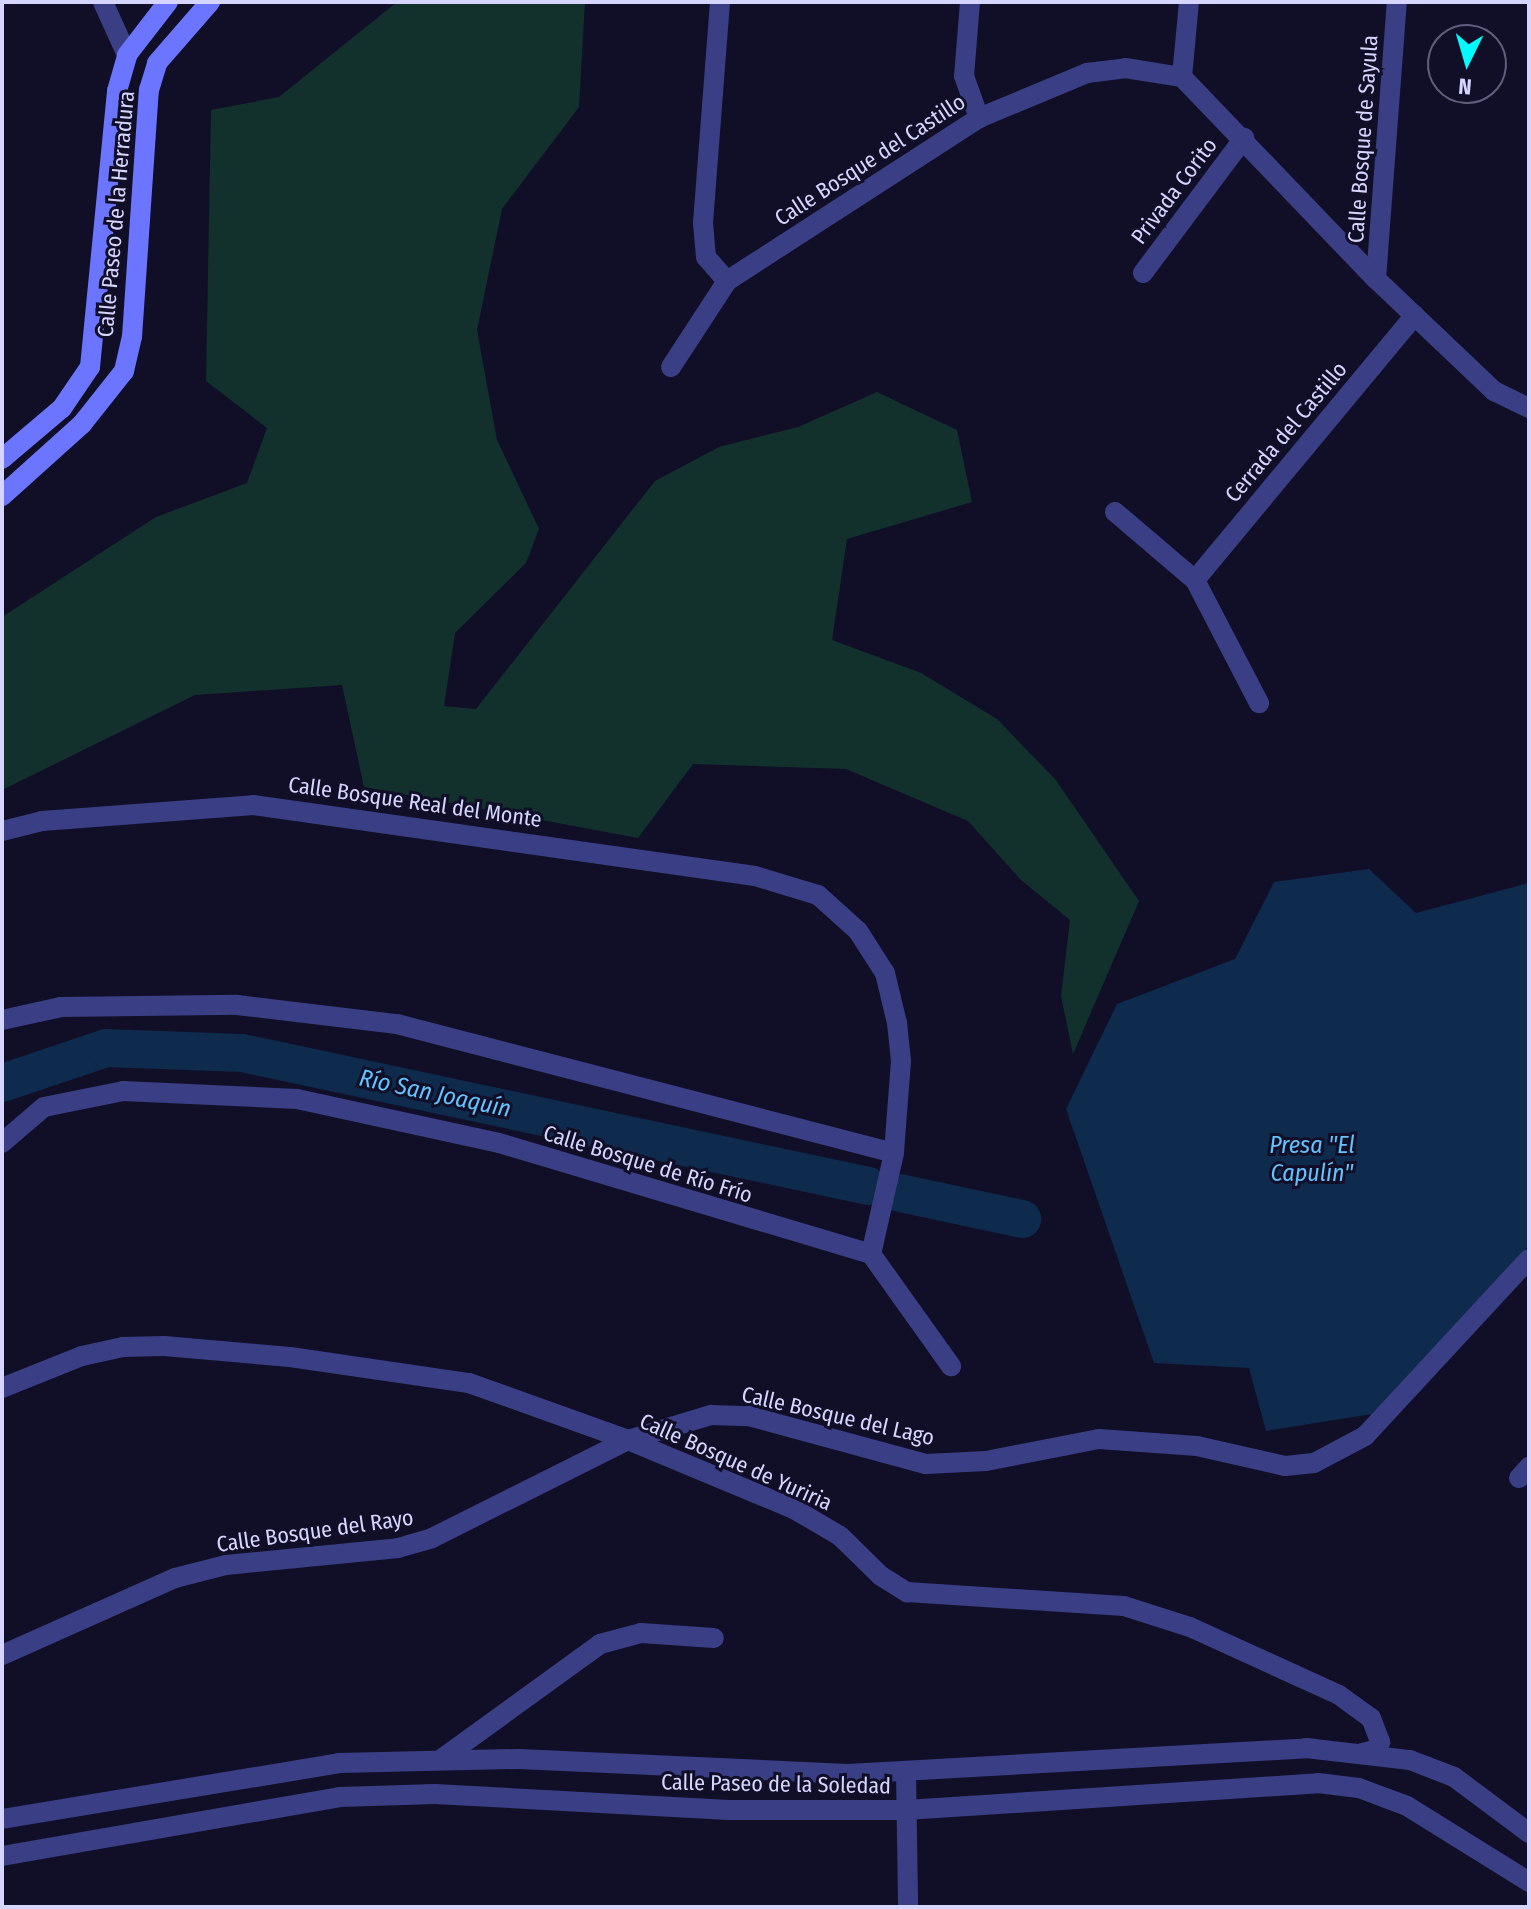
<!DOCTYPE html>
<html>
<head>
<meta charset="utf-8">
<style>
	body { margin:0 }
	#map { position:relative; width:1531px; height:1909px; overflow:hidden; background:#110f27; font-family:"Fira Sans Condensed",sans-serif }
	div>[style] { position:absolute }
	.green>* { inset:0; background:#12312d }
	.water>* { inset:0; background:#0e2a4c }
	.river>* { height:38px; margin:-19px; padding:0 19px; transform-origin:19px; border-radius:19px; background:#0e2a4c }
	.street>* { height:20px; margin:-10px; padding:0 10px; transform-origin:10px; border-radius:10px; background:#3a3e85 }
	.secondary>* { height:20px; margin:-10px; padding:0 10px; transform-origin:10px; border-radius:10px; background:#6c75ff }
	span { translate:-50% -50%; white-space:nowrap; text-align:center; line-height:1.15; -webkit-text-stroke:6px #110f27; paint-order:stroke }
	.street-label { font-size:22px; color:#d6d5ff }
	.water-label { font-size:24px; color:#63c3ff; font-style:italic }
	.frame { position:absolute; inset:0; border:4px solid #d6d5ff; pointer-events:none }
	.north { position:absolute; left:1427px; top:24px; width:80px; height:80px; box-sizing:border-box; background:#110f27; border:2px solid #605e7d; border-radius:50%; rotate:185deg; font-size:22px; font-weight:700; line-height:32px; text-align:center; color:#d6d5ff }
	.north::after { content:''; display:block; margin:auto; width:28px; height:36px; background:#01fafe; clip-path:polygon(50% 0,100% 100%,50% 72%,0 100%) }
</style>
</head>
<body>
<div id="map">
	<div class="green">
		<div style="clip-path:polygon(397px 2px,585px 2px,579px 107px,502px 209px,477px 330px,497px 440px,539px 529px,526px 563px,455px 633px,444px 706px,476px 709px,655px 481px,719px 447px,798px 427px,877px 392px,957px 430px,972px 502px,847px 539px,832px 640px,921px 673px,997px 719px,1055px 779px,1139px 901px,1073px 1054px,1061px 996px,1070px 920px,1021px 880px,968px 821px,846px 769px,693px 764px,638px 838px,364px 787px,342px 685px,195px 695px,2px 790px,2px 617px,156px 517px,247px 483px,267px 428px,206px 381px,211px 110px,279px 97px)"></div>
	</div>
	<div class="water">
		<div style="clip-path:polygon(1369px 869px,1416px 913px,1529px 883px,1529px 1245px,1372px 1414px,1266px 1431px,1249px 1368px,1154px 1363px,1066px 1109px,1117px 1004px,1235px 959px,1274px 882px)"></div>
	</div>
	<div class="river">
		<div style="left:2px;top:1083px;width:110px;rotate:-18.6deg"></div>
		<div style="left:106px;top:1048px;width:136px;rotate:2.1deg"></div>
		<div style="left:242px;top:1053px;width:640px;rotate:11.99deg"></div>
		<div style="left:900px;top:1193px;width:125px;rotate:12deg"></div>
	</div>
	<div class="street">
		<div style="left:103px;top:2px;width:58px;rotate:65.6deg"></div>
		<div style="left:720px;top:2px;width:222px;rotate:94.4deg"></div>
		<div style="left:703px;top:223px;width:34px;rotate:85deg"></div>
		<div style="left:706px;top:257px;width:32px;rotate:49deg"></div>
		<div style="left:970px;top:2px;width:74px;rotate:94.6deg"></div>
		<div style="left:964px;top:76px;width:45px;rotate:70.3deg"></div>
		<div style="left:1182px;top:77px;width:75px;rotate:-84.7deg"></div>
		<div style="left:1143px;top:273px;width:169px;rotate:-53.2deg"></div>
		<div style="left:1376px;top:279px;width:278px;rotate:-85.7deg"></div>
		<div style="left:671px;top:367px;width:103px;rotate:-56.9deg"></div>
		<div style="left:727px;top:281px;width:300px;rotate:-32.9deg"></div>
		<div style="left:979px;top:118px;width:117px;rotate:-22.6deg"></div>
		<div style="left:1087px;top:73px;width:38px;rotate:-7deg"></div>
		<div style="left:1125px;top:68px;width:58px;rotate:9deg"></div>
		<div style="left:1182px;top:77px;width:280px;rotate:46.2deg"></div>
		<div style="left:1376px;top:279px;width:163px;rotate:43.5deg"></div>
		<div style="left:1494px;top:391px;width:39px;rotate:26deg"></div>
		<div style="left:1115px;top:512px;width:105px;rotate:40.4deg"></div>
		<div style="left:1195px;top:580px;width:139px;rotate:62.5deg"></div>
		<div style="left:1195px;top:580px;width:344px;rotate:-50.3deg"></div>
		<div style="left:2px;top:831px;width:41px;rotate:-14deg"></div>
		<div style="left:42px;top:821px;width:212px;rotate:-4.3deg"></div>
		<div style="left:253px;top:805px;width:507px;rotate:8.05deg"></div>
		<div style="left:755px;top:876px;width:66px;rotate:16.8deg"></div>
		<div style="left:818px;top:895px;width:54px;rotate:42deg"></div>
		<div style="left:858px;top:931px;width:50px;rotate:57.3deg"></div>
		<div style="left:885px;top:973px;width:51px;rotate:76.5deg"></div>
		<div style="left:897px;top:1023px;width:38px;rotate:84deg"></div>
		<div style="left:901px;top:1061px;width:92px;rotate:94.4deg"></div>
		<div style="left:894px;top:1153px;width:104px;rotate:102.8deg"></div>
		<div style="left:2px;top:1020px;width:60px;rotate:-12.4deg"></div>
		<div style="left:61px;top:1007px;width:176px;rotate:-0.7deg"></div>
		<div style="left:237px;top:1005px;width:161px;rotate:6.8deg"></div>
		<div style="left:397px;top:1024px;width:513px;rotate:14.55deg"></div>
		<div style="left:2px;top:1143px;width:55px;rotate:-40.6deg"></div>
		<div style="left:44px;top:1107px;width:81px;rotate:-11.4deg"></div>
		<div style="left:123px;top:1091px;width:174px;rotate:2.6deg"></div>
		<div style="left:297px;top:1099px;width:207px;rotate:12.3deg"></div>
		<div style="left:499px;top:1143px;width:388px;rotate:16.6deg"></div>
		<div style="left:871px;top:1254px;width:138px;rotate:54.5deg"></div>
		<div style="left:2px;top:1388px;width:86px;rotate:-21.8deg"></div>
		<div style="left:82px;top:1356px;width:42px;rotate:-12.4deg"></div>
		<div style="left:123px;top:1347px;width:41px;rotate:-1.4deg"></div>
		<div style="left:164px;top:1346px;width:126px;rotate:5deg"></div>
		<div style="left:290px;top:1357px;width:181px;rotate:8.3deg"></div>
		<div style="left:469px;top:1383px;width:169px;rotate:19.7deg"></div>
		<div style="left:628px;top:1440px;width:180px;rotate:22.6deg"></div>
		<div style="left:794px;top:1509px;width:53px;rotate:30.4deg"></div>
		<div style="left:840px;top:1536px;width:57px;rotate:44.3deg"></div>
		<div style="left:881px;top:1576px;width:31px;rotate:32deg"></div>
		<div style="left:907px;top:1592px;width:217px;rotate:3.7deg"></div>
		<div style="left:1124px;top:1606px;width:69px;rotate:17.7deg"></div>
		<div style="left:1190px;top:1627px;width:164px;rotate:24.5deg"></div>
		<div style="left:1339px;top:1695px;width:39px;rotate:36deg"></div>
		<div style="left:1371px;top:1718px;width:26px;rotate:69deg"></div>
		<div style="left:1380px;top:1742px;width:9px;rotate:122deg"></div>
		<div style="left:1375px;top:1750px;width:13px;rotate:167deg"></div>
		<div style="left:1519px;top:1478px;width:15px;rotate:-48deg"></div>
		<div style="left:2px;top:1655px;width:189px;rotate:-24deg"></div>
		<div style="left:175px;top:1578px;width:53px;rotate:-14.3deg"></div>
		<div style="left:226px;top:1565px;width:173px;rotate:-5.6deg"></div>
		<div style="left:398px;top:1548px;width:35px;rotate:-16deg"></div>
		<div style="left:432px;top:1538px;width:219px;rotate:-26.6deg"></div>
		<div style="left:628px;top:1440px;width:87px;rotate:-16.8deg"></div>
		<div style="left:711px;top:1415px;width:38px;rotate:2deg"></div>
		<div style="left:749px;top:1416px;width:183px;rotate:15.2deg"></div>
		<div style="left:926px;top:1464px;width:60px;rotate:-2.9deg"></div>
		<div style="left:986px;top:1461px;width:115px;rotate:-11deg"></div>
		<div style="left:1099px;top:1439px;width:98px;rotate:4.1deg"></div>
		<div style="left:1197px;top:1446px;width:90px;rotate:12.8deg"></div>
		<div style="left:1285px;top:1466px;width:29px;rotate:-6deg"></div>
		<div style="left:1314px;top:1463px;width:58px;rotate:-27.9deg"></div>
		<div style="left:1365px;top:1436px;width:241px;rotate:-47.2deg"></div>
		<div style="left:440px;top:1760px;width:198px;rotate:-35.9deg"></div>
		<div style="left:600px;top:1644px;width:42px;rotate:-15deg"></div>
		<div style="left:641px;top:1633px;width:73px;rotate:3.9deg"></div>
		<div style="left:906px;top:1773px;width:134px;rotate:89.1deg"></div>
		<div style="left:2px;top:1819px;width:342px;rotate:-9.4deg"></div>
		<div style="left:339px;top:1763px;width:180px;rotate:-1.3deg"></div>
		<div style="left:519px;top:1759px;width:329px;rotate:2.6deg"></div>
		<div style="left:848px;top:1774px;width:459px;rotate:-3.2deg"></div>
		<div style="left:1306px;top:1748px;width:105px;rotate:6.6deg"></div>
		<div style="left:1410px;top:1760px;width:47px;rotate:21.1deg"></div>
		<div style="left:1454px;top:1777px;width:94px;rotate:36.7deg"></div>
		<div style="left:2px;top:1856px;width:343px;rotate:-9.9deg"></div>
		<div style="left:340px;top:1797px;width:95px;rotate:-1.8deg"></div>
		<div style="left:435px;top:1794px;width:294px;rotate:3.1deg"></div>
		<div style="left:729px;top:1810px;width:177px"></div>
		<div style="left:906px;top:1810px;width:413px;rotate:-3.7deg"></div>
		<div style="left:1318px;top:1783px;width:41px;rotate:7deg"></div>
		<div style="left:1359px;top:1788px;width:51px;rotate:20.6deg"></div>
		<div style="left:1407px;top:1806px;width:144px;rotate:31.9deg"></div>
	</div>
	<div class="secondary">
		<div style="left:2px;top:459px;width:79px;rotate:-40.4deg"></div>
		<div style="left:62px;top:408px;width:50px;rotate:-55.7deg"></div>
		<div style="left:90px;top:367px;width:277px;rotate:-84.4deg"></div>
		<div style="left:117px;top:91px;width:37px;rotate:-74deg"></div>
		<div style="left:127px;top:55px;width:67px;rotate:-52.3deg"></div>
		<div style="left:2px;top:496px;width:108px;rotate:-42deg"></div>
		<div style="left:82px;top:424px;width:68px;rotate:-51.6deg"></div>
		<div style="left:124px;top:371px;width:35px;rotate:-77deg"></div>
		<div style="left:132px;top:337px;width:248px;rotate:-86.1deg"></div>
		<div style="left:149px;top:90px;width:28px;rotate:-73deg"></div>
		<div style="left:157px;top:63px;width:81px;rotate:-49deg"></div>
	</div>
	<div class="street-label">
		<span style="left:1363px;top:139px;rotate:-86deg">Calle Bosque de Sayula</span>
		<span style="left:870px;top:160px;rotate:-33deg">Calle Bosque del Castillo</span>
		<span style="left:1174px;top:191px;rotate:-53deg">Privada Corito</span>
		<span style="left:116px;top:214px;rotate:-85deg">Calle Paseo de la Herradura</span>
		<span style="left:1286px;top:432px;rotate:-50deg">Cerrada del Castillo</span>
		<span style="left:415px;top:802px;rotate:8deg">Calle Bosque Real del Monte</span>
		<span style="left:648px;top:1164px;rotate:17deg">Calle Bosque de Río Frío</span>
		<span style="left:838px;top:1416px;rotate:13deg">Calle Bosque del Lago</span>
		<span style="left:736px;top:1462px;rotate:24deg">Calle Bosque de Yuriria</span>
		<span style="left:315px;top:1531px;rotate:-8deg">Calle Bosque del Rayo</span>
		<span style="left:776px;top:1784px;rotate:1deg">Calle Paseo de la Soledad</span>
	</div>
	<div class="water-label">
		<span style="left:435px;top:1094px;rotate:12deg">Río San Joaquín</span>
		<span style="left:1312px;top:1160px">Presa "El<br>Capulín"</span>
	</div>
	<div class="frame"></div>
	<div class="north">N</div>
</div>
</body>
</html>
